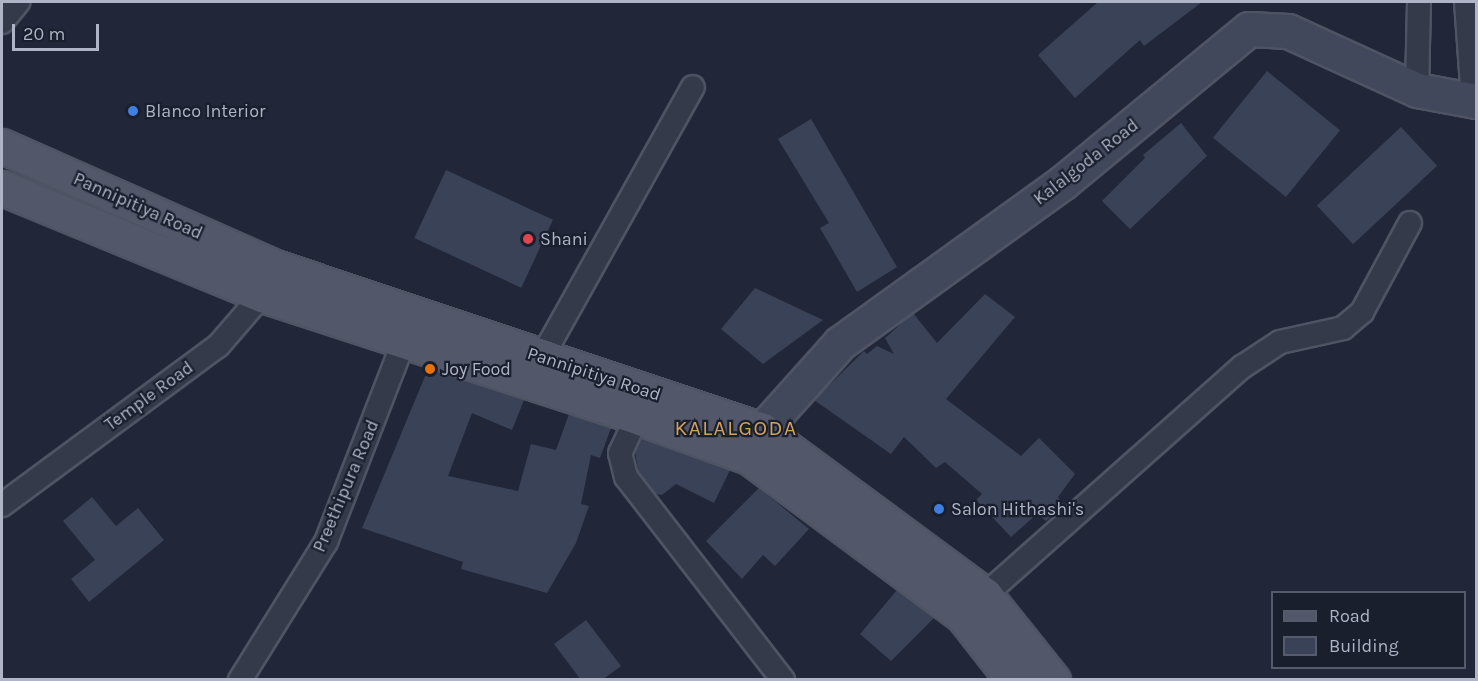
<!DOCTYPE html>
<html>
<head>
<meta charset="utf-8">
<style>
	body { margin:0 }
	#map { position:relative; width:1478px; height:681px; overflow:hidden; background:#212739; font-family:Karla,sans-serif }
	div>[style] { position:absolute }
	.building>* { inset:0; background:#3a4257; transform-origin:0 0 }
	.roads { filter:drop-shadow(2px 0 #4f5464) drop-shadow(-2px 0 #4f5464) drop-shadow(0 2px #4f5464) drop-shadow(0 -2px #4f5464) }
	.street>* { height:22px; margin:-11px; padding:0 11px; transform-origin:11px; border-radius:11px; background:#343a49 }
	.secondary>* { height:33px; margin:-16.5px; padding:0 16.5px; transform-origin:16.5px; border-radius:16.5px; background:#42485c }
	.primary>* { height:33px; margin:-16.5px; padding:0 16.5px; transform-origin:16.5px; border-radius:16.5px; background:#52586a }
	.dots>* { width:16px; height:16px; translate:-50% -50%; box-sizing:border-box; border:3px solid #1a1f2e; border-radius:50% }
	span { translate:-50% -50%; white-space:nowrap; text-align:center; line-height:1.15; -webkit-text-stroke:4.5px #1a1f2e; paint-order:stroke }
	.poi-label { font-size:18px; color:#afb4c6 }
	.left { translate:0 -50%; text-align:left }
	.street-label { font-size:18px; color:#afb4c6 }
	.quarter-label { font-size:21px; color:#d5a25b; letter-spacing:1.5px }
	.frame { position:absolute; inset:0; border:3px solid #afb4c6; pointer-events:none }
	.legend { position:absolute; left:1271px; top:591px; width:195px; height:78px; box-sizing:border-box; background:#1a1f2e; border:2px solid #565b6b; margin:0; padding:8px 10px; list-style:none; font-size:18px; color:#afb4c6 }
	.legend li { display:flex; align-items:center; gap:12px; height:30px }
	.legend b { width:30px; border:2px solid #565b6b }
	.scale { position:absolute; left:12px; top:24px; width:87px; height:27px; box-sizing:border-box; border:3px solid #afb4c6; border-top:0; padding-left:8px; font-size:18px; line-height:21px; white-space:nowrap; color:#afb4c6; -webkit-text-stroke:4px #1a1f2e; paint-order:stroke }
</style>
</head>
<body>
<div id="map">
	<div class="building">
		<div style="clip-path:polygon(1098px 2px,1202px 2px,1144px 46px,1140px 40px,1075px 98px,1038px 55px)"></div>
		<div style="left:1267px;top:71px;width:94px;height:86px;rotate:39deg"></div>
		<div style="clip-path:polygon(811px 119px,897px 267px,857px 292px,820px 228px,829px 223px,778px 139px)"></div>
		<div style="clip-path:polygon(1181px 123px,1207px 156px,1130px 229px,1102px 201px,1145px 158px,1143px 155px)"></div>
		<div style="left:1401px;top:127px;width:53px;height:115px;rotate:47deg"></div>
		<div style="left:446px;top:170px;width:118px;height:75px;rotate:25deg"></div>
		<div style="clip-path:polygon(755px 288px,823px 320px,763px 364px,721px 329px)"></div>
		<div style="clip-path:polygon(985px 294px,1015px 317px,946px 399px,1021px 456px,1039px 438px,1075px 474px,1058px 497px,1064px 505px,1046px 521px,1037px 514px,1011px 537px,976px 500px,982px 494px,945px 462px,936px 468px,904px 437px,891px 454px,814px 400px,864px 351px,867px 354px,877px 346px,894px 354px,885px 338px,913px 313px,937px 343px)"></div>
		<div style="clip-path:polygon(428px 369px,524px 400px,512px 430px,472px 413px,448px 476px,518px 491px,531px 444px,556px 450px,569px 414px,611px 428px,600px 458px,591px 455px,581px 504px,589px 506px,576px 543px,547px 593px,461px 569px,463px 562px,362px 528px)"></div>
		<div style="clip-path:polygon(642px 439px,730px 470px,714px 503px,676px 484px,662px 495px,656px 494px,638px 471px,635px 452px)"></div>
		<div style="clip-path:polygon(759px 488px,809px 529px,775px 566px,763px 555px,742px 579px,706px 541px)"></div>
		<div style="clip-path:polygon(92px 497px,116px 526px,138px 508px,164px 540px,89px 602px,71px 579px,95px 560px,63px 521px)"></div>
		<div style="clip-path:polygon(897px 590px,934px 618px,891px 661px,860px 634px)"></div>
		<div style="clip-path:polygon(586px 620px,621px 666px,602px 680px,581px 680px,554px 644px)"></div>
	</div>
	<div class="roads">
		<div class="street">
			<div style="left:1466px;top:2px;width:98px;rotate:85.9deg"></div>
			<div style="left:2px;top:22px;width:26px;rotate:-51deg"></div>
			<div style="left:1417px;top:90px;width:88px;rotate:-88.7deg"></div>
			<div style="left:542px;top:357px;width:309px;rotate:-60.8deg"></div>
			<div style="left:637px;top:417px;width:40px;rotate:115deg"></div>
			<div style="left:620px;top:453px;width:25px;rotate:76deg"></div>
			<div style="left:626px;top:477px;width:257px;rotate:52.3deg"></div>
			<div style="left:2px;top:505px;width:268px;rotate:-36.4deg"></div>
			<div style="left:218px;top:346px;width:67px;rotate:-49.2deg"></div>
			<div style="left:262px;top:295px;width:13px;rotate:-63deg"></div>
			<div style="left:985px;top:595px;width:344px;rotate:-41.6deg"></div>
			<div style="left:1242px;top:367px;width:45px;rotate:-33.3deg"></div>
			<div style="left:1280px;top:342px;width:65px;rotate:-12.5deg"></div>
			<div style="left:1343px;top:328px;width:25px;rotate:-40deg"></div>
			<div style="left:1362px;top:312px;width:101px;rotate:-61.7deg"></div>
			<div style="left:240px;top:680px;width:163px;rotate:-58.1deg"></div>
			<div style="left:326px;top:542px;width:230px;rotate:-68.8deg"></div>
		</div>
		<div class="secondary">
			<div style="left:750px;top:455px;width:28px;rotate:-64deg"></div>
			<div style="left:762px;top:430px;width:117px;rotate:-48.1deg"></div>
			<div style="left:840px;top:343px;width:274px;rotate:-35.8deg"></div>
			<div style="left:1062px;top:183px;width:242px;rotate:-39.5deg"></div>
			<div style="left:1249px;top:29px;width:39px;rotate:3deg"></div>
			<div style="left:1288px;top:31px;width:142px;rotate:24.6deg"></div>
			<div style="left:1417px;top:90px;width:60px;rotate:10.6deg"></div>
		</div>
		<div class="primary">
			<div style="left:2px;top:146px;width:299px;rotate:23.9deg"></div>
			<div style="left:275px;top:267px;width:514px;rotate:18.51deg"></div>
			<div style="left:762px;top:430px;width:277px;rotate:36.5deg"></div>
			<div style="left:985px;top:595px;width:109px;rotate:51.3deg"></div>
			<div style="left:2px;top:188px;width:281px;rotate:22.4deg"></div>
			<div style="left:262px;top:295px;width:394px;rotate:18deg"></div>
			<div style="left:637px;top:417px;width:119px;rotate:19.7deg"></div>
			<div style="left:749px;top:457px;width:267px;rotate:36.6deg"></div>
			<div style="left:963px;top:616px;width:81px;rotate:52deg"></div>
		</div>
	</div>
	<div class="dots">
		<div style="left:133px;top:111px;background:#3f7fe0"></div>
		<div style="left:528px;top:239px;background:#e0444e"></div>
		<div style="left:430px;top:369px;background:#e8710a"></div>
		<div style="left:939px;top:509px;background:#3f7fe0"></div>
	</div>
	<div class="poi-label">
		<span class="left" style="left:145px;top:111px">Blanco Interior</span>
		<span class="left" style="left:540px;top:239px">Shani</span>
		<span class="left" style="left:442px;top:369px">Joy Food</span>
		<span class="left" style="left:951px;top:509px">Salon Hithashi's</span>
	</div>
	<div class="street-label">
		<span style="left:1086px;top:162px;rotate:-38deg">Kalalgoda Road</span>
		<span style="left:138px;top:206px;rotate:24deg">Pannipitiya Road</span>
		<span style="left:594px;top:374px;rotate:18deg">Pannipitiya Road</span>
		<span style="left:149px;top:396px;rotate:-36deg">Temple Road</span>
		<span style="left:346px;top:486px;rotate:-67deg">Preethipura Road</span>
	</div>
	<div class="quarter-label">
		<span style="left:736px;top:428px">KALALGODA</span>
	</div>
	<div class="frame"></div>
	<ul class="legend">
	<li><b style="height:8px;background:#52586a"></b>Road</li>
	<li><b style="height:16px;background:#3a4257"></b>Building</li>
	</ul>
	<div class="scale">20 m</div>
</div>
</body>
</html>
